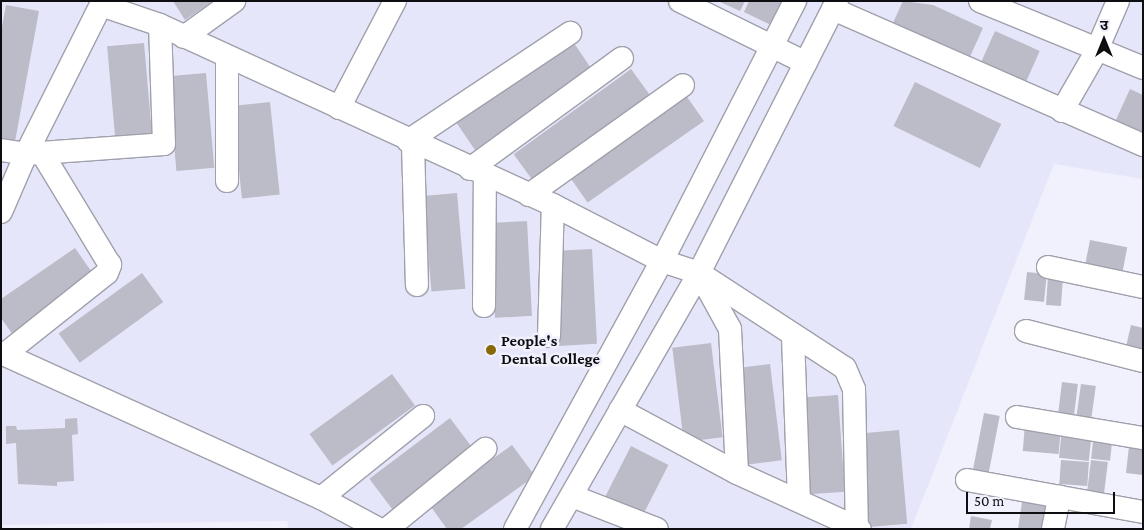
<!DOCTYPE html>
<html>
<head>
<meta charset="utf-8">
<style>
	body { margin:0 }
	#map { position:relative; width:1144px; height:530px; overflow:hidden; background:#f0f1fc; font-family:"Crimson Pro","Noto Sans Devanagari",serif }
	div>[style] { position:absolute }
	.built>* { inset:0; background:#e5e6f9 }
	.building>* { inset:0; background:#bbbcc7; transform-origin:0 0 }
	.roads { filter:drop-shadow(1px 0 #9fa0ab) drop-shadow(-1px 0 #9fa0ab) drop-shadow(0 1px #9fa0ab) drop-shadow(0 -1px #9fa0ab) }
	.street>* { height:22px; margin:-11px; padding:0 11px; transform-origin:11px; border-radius:11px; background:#fff }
	.dots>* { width:14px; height:14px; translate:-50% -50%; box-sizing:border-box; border:2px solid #f0f1fc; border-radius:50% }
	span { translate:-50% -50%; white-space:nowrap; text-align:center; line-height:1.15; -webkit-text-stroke:5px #f0f1fc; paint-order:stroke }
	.poi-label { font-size:16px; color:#0e0e12; font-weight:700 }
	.left { translate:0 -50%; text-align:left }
	.frame { position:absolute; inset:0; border:2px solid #0e0e12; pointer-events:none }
	.north { position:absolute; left:1079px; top:15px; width:50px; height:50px; -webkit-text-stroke:4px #f0f1fc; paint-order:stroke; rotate:0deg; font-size:14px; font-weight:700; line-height:20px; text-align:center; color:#0e0e12 }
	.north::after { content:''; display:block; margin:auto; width:18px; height:22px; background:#0e0e12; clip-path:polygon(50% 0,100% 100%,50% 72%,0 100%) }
	.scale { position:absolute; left:966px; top:492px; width:149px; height:22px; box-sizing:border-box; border:2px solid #0e0e12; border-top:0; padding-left:6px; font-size:15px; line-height:18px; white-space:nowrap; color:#0e0e12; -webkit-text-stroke:4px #f0f1fc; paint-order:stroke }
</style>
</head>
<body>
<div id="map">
	<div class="built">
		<div style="clip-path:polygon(1px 1px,1143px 1px,1143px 179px,1054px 164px,911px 529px,289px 529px,287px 521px,1px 525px)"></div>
	</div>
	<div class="building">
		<div style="clip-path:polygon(173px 1px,213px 1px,185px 20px)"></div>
		<div style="clip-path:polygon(718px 1px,745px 1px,740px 11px)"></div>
		<div style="clip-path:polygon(749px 1px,784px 1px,773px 26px,744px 12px)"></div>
		<div style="clip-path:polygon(903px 1px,933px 5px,983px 28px,968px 61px,918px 38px,919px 34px,892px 25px)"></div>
		<div style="clip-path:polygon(6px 5px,39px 11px,14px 147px,1px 145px,1px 32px)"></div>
		<div style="left:995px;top:31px;width:49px;height:41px;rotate:24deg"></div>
		<div style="left:572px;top:40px;width:37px;height:142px;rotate:56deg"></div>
		<div style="left:144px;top:43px;width:96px;height:37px;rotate:85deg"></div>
		<div style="left:631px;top:69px;width:34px;height:145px;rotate:54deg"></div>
		<div style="left:206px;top:73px;width:95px;height:38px;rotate:85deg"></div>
		<div style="left:915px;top:82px;width:96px;height:49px;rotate:26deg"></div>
		<div style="clip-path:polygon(1130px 89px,1143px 95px,1143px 137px,1114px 124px)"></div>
		<div style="left:685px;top:94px;width:33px;height:142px;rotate:55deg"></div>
		<div style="left:270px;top:102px;width:93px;height:38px;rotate:84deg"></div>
		<div style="left:457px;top:193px;width:96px;height:34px;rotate:85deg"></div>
		<div style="left:527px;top:221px;width:95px;height:37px;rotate:87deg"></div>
		<div style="left:1090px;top:240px;width:38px;height:31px;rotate:11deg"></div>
		<div style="clip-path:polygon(75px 248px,96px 278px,13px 335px,1px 318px,1px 299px)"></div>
		<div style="left:592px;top:249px;width:95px;height:39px;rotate:87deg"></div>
		<div style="left:1027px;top:272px;width:20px;height:28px;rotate:6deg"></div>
		<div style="left:142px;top:273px;width:36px;height:103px;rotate:54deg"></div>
		<div style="left:1048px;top:276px;width:15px;height:29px;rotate:4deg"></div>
		<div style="clip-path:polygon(1131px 325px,1143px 328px,1143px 355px,1125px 351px)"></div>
		<div style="left:711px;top:343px;width:95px;height:39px;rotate:83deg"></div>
		<div style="left:770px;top:364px;width:97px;height:38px;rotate:83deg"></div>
		<div style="left:392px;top:374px;width:39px;height:102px;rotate:54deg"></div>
		<div style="left:1062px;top:382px;width:16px;height:40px;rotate:7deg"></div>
		<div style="left:1081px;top:384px;width:15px;height:39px;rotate:8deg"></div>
		<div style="left:838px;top:395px;width:97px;height:39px;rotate:86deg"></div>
		<div style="left:984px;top:413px;width:16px;height:64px;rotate:11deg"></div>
		<div style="clip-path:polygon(77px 418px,78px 434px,72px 435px,74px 481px,57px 482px,57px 486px,18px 484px,16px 443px,6px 444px,6px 426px,16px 426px,17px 430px,65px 428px,65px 419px)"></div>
		<div style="left:450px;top:418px;width:39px;height:101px;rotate:53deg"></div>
		<div style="left:1025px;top:425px;width:36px;height:26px;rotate:5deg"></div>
		<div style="left:1062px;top:429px;width:30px;height:29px;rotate:6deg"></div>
		<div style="left:899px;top:430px;width:94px;height:39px;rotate:85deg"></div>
		<div style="left:1094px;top:432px;width:19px;height:27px;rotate:6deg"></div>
		<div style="clip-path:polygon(512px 445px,535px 476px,461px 529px,447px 529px,429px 504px)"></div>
		<div style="left:631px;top:446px;width:42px;height:58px;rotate:27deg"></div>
		<div style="clip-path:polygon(1129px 446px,1143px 447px,1143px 475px,1126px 473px)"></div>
		<div style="left:1061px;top:460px;width:28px;height:24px;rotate:4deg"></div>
		<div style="left:1091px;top:460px;width:17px;height:32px;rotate:7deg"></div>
		<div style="clip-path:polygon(1022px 502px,1051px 506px,1048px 529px,1018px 529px)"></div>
		<div style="clip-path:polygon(971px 516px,992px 520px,990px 529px,969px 529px)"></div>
	</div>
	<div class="roads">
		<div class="street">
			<div style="left:680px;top:1px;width:140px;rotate:26.2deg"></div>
			<div style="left:980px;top:1px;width:176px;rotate:22.3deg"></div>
			<div style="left:833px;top:9px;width:339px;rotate:23.7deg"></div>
			<div style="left:184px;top:37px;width:62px;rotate:-35.8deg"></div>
			<div style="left:227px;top:57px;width:124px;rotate:90deg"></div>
			<div style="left:339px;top:108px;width:121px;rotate:-62.4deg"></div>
			<div style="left:1062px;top:111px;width:68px;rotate:-60deg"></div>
			<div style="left:1096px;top:52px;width:56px;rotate:-66.7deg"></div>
			<div style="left:408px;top:141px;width:195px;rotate:-33.7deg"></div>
			<div style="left:413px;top:144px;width:141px;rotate:88.4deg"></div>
			<div style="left:1px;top:150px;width:25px;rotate:9deg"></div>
			<div style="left:26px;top:154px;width:138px;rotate:-4.1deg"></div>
			<div style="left:164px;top:144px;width:119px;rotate:-91.9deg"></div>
			<div style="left:470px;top:169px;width:188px;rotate:-36.1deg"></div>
			<div style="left:529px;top:195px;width:189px;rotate:-35.5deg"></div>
			<div style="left:1px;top:212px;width:63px;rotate:-66.7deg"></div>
			<div style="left:26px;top:154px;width:167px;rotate:-63.3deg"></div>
			<div style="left:101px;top:5px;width:62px;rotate:18.7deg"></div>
			<div style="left:160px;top:25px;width:432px;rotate:24.6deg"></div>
			<div style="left:553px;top:205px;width:123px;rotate:27.2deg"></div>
			<div style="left:662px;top:261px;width:39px;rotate:18deg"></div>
			<div style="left:699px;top:273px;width:174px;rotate:33.1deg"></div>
			<div style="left:845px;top:368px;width:23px;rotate:67deg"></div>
			<div style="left:854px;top:389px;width:138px;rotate:88.8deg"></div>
			<div style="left:1048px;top:267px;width:97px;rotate:11.9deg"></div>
			<div style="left:702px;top:278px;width:58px;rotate:61.2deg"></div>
			<div style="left:730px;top:329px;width:144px;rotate:87.2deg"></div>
			<div style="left:484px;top:306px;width:130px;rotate:-89.6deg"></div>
			<div style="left:1026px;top:331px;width:121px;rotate:14.4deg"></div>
			<div style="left:549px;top:336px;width:131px;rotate:-88.3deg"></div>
			<div style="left:793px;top:337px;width:164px;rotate:87.9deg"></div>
			<div style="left:1px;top:353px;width:351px;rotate:24.4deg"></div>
			<div style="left:321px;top:498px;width:66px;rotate:28.1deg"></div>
			<div style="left:5px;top:354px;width:130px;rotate:-38.5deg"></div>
			<div style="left:107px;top:273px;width:9px;rotate:-69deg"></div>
			<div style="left:110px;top:265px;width:131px;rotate:-121.3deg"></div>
			<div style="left:620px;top:410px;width:133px;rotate:28.3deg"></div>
			<div style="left:737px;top:473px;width:135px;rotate:24.5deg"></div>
			<div style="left:1017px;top:417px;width:128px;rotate:9.5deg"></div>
			<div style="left:967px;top:480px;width:179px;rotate:10.3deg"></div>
			<div style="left:572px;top:496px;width:91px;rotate:21.2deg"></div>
			<div style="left:321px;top:498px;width:131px;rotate:-38.8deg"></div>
			<div style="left:387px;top:529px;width:127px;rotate:-39.2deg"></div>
			<div style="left:515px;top:529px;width:306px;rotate:-61.3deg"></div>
			<div style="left:662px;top:261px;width:292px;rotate:-62.9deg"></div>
			<div style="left:552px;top:529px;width:295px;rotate:-60.1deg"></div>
			<div style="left:699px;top:273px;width:305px;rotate:-63.1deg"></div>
			<div style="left:1053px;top:529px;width:33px;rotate:-79deg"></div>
		</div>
	</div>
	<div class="dots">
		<div style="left:491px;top:350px;background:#886805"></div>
	</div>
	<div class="poi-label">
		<span class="left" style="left:501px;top:350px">People's<br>Dental College</span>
	</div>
	<div class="frame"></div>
	<div class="north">उ</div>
	<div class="scale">50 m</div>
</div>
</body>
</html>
